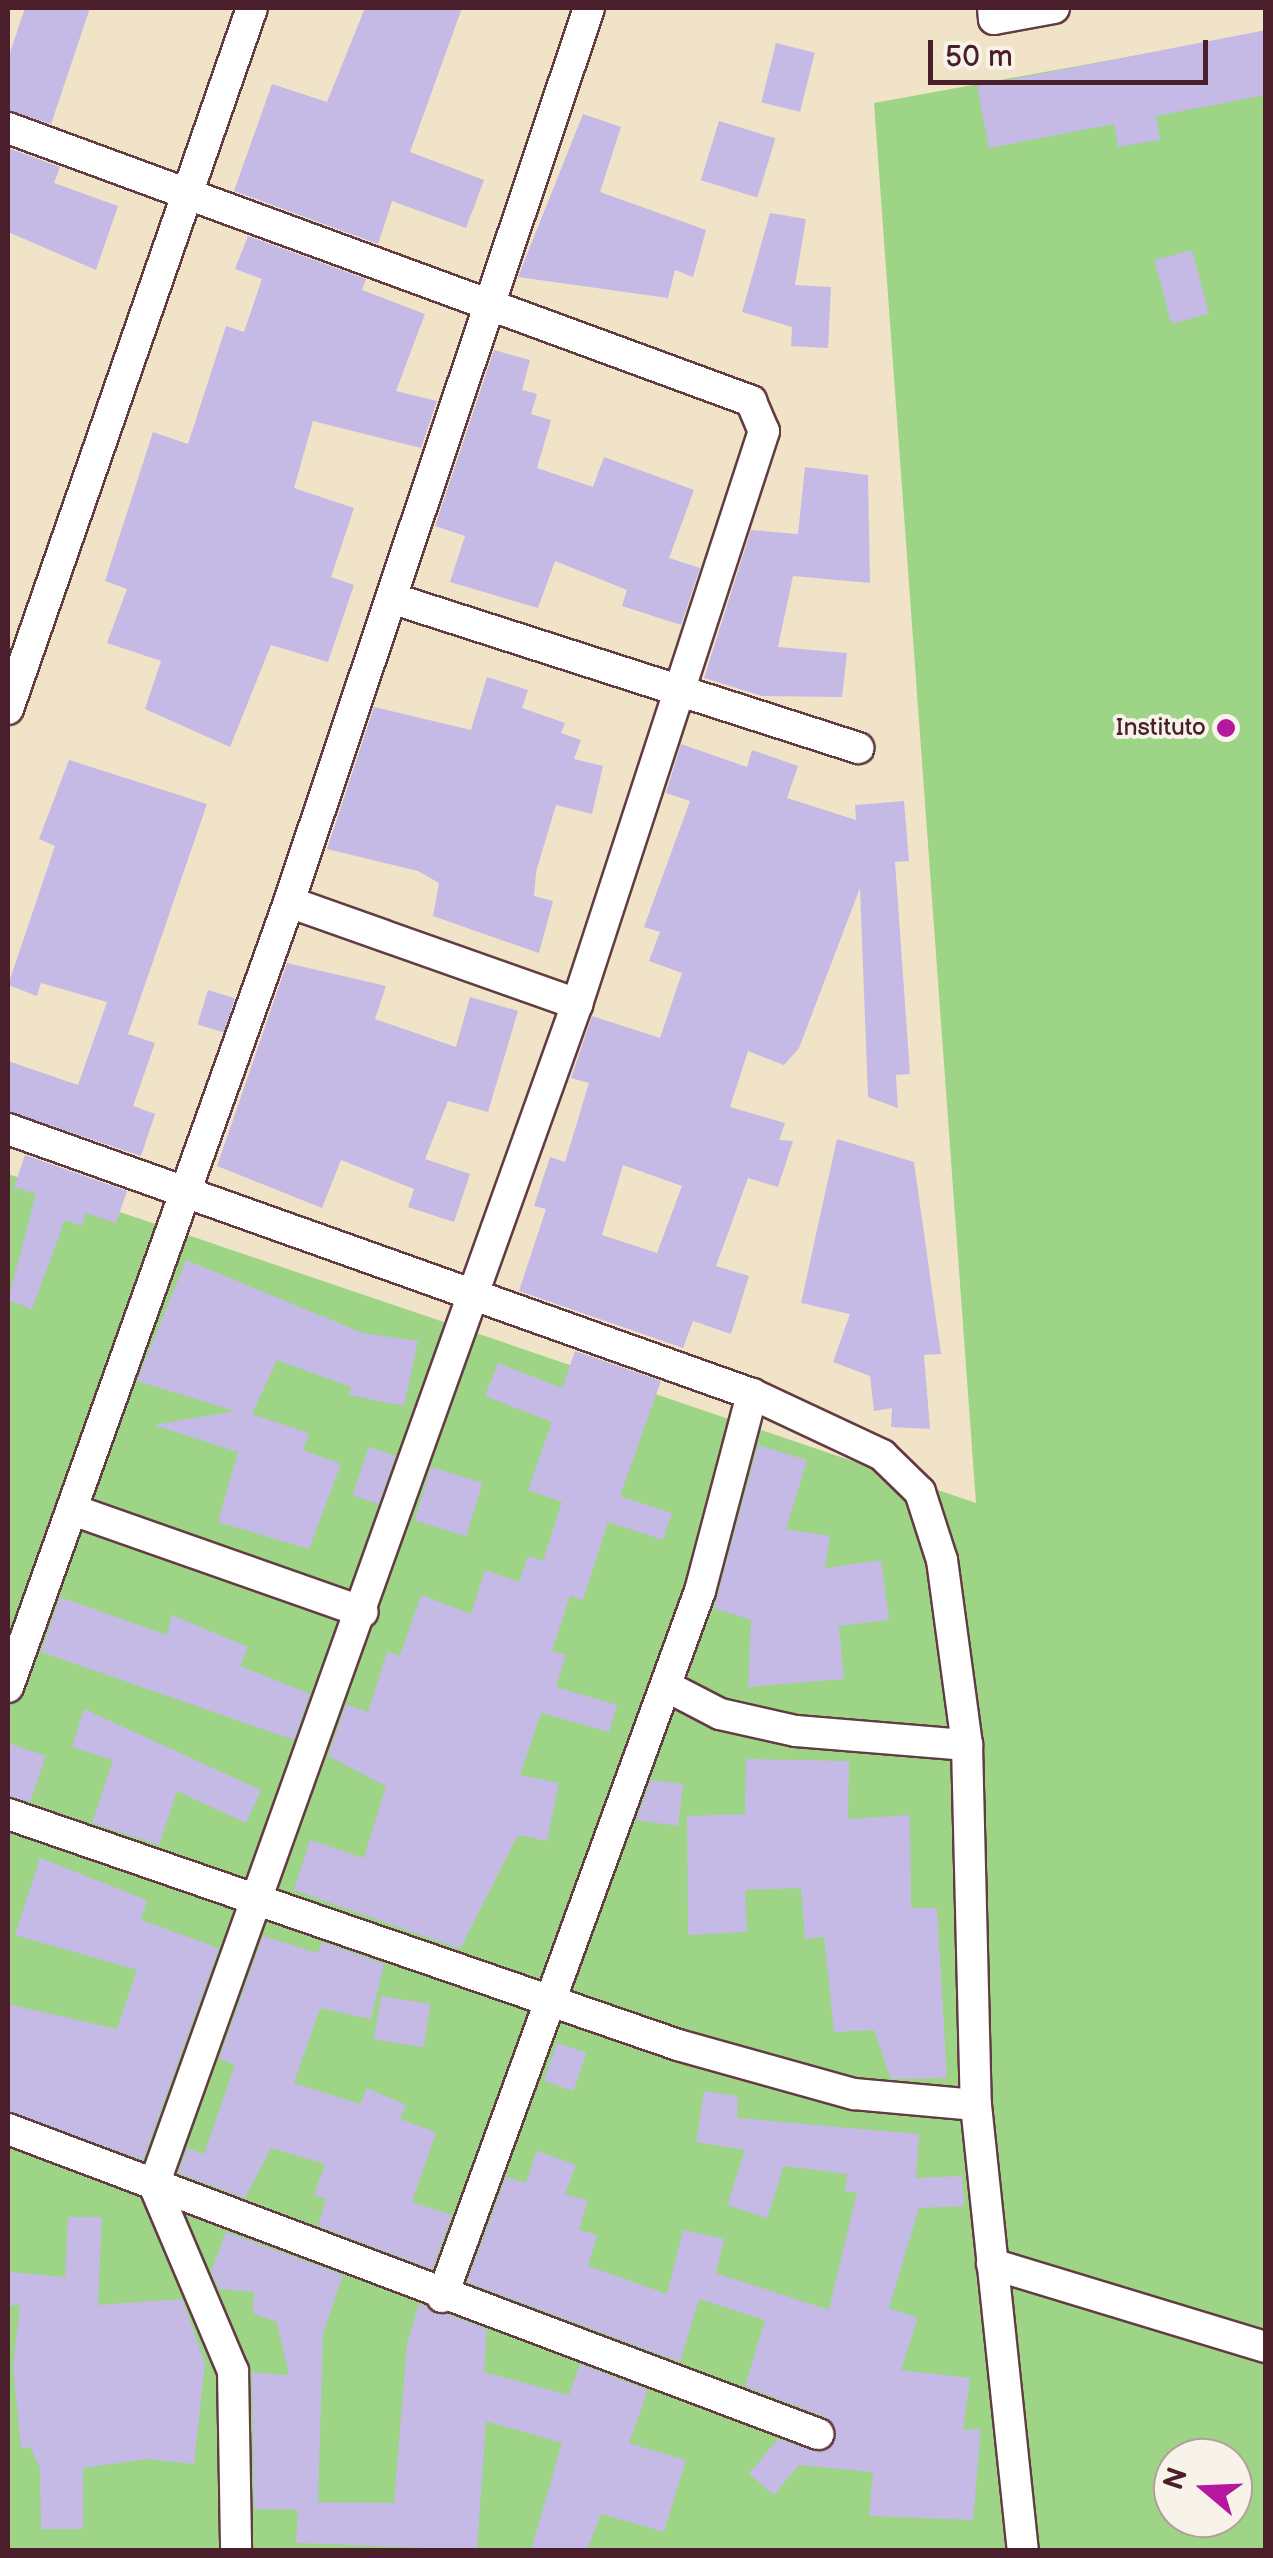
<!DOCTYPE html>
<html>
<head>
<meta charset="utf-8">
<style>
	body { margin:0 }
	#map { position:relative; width:1273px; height:2558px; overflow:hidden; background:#f0e3c7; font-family:"Balsamiq Sans",sans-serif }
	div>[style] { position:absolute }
	.green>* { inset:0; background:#9dd485 }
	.building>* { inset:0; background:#c4bae5; transform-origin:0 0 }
	.roads { filter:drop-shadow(2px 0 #633c42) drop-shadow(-2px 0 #633c42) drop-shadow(0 2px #633c42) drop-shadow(0 -2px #633c42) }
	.street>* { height:30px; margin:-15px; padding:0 15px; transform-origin:15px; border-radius:15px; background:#fff }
	.dots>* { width:28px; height:28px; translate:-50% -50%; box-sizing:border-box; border:5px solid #f7f3e8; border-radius:50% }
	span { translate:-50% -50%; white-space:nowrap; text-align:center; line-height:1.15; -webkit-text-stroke:8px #f7f3e8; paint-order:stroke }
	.poi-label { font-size:25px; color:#4a1f2b }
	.right { translate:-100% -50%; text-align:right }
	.frame { position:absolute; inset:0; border:10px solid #4a1f2b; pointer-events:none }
	.north { position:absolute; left:1153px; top:2438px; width:100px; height:100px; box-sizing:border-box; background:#f7f3e8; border:2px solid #b29e9c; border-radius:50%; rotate:289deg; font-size:28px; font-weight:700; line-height:40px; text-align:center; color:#4a1f2b }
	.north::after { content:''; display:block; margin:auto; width:35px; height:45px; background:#b5179e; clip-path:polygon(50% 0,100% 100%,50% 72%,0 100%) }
	.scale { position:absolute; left:928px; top:40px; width:280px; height:45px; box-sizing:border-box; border:5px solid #4a1f2b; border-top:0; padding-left:12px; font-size:30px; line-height:35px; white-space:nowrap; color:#4a1f2b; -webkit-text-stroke:8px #f7f3e8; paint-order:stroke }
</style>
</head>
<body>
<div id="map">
	<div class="green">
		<div style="clip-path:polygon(evenodd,1265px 32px,1265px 2550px,8px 2550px,8px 1174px,976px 1503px,874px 103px,1265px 32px,1173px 2458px,1233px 2458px,1233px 2518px,1173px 2518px,1173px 2458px)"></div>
	</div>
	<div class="building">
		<div style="clip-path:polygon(25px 8px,90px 8px,51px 124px,8px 110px,8px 59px)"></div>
		<div style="clip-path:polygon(365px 8px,462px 8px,410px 152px,484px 180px,466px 228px,392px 201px,378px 244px,234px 191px,272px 84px,327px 102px)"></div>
		<div style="clip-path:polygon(1266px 30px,1266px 95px,1156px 116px,1160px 140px,1118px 147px,1114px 124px,989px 148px,977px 86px)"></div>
		<div style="left:776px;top:43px;width:40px;height:61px;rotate:14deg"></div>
		<div style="clip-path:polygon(583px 114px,621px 127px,600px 192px,706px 230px,693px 277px,675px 270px,668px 298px,518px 277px)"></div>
		<div style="left:719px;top:121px;width:59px;height:62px;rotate:17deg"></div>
		<div style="clip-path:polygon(8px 148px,60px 167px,54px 183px,118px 206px,96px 270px,8px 232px)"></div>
		<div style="clip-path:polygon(770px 213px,806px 219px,795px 285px,831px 287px,828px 348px,791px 346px,792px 327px,742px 312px)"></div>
		<div style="clip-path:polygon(248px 236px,366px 279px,362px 290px,425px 314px,396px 391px,437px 401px,421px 448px,313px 421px,294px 488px,354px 508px,331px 577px,354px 585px,328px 662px,271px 645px,230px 747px,145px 709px,161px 661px,107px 643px,127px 589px,105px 581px,153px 432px,188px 444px,226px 326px,244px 332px,262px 279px,235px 269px)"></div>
		<div style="left:1192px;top:250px;width:66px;height:39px;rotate:75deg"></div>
		<div style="clip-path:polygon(494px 350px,530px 360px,522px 390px,537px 394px,531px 414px,551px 420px,537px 468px,593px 487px,604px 457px,694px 490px,669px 558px,700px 568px,681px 625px,622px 606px,627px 590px,555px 561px,538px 608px,450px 582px,465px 536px,435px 526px)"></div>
		<div style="clip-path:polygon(805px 467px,868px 475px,870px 583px,793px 576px,778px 647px,847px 653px,842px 697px,762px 696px,704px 678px,751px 530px,798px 534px)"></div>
		<div style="clip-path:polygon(487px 677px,528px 690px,522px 708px,565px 723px,561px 733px,581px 740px,574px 759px,603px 766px,592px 814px,556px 805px,536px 872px,534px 896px,553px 901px,539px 953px,433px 916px,439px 883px,418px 871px,327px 849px,374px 707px,471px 730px)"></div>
		<div style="clip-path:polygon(evenodd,681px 744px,747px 767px,752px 750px,798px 766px,787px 798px,856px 820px,855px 805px,904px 801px,909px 861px,895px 862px,910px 1074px,896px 1075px,898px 1108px,868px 1097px,860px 888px,799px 1048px,784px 1065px,748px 1051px,730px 1107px,785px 1123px,779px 1140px,793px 1141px,778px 1187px,748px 1178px,716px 1266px,749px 1276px,731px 1334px,693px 1321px,683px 1348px,519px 1291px,546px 1209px,534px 1206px,550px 1157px,565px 1162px,589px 1083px,571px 1078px,592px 1016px,660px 1038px,682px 973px,649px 961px,660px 932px,644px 927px,690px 801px,666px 793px,681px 744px,623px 1165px,682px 1186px,657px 1253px,602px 1235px,623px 1165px)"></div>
		<div style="clip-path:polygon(69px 760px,207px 804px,128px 1034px,155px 1043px,133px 1106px,155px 1114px,141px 1156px,8px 1111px,8px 1061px,78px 1085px,107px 1002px,41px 983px,37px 996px,8px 985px,55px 846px,39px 839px)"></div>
		<div style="clip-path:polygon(287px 963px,386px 986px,375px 1019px,456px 1047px,470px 997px,518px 1011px,488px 1112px,448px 1101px,425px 1159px,470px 1174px,454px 1222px,408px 1207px,414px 1189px,341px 1160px,322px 1208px,217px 1166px)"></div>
		<div style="left:208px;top:990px;width:28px;height:36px;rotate:17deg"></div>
		<div style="clip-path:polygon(837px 1139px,914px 1162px,941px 1354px,924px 1355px,930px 1429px,891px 1427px,892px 1408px,874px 1411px,870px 1376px,833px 1362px,850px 1314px,801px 1303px)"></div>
		<div style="clip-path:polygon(25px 1155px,127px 1191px,116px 1223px,86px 1213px,82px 1226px,65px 1220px,32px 1309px,8px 1300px,36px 1194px,14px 1187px)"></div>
		<div style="clip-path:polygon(186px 1260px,363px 1333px,418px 1341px,404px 1406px,349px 1395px,351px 1387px,277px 1360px,252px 1414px,309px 1433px,303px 1450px,341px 1464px,309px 1549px,218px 1522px,238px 1452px,154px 1425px,235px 1411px,137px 1381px)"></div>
		<div style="clip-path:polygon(575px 1351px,661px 1381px,620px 1496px,672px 1513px,663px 1540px,608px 1522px,583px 1600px,570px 1596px,552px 1651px,566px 1655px,556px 1687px,617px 1705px,609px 1732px,541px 1713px,520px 1775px,559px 1783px,547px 1841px,518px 1835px,460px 1949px,294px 1890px,310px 1840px,364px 1858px,386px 1786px,328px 1756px,346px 1704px,368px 1712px,387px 1652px,400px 1656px,421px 1595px,471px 1614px,485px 1570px,519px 1582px,528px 1556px,543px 1561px,562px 1502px,528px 1490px,552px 1422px,485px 1396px,498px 1363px,562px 1388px)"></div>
		<div style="clip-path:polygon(758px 1445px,807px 1460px,786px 1529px,830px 1536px,825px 1568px,881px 1560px,889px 1620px,839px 1626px,844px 1679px,748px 1687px,751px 1620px,714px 1608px)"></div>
		<div style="left:369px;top:1447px;width:28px;height:51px;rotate:19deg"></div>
		<div style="left:431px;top:1467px;width:54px;height:56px;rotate:17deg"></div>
		<div style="clip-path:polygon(60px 1597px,167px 1635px,172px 1615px,248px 1647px,240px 1666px,310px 1694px,294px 1740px,41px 1652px)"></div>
		<div style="clip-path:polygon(84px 1709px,261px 1790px,246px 1823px,177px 1791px,159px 1845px,92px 1823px,113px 1760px,72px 1747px)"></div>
		<div style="clip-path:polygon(8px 1743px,46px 1756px,30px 1802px,8px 1796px)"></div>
		<div style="clip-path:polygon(746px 1759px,849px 1761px,848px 1819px,910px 1815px,911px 1908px,937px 1908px,947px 2078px,891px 2079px,874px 2030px,834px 2032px,824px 1937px,805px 1939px,801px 1888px,745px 1890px,747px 1932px,688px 1935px,687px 1816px,745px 1814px)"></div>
		<div style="clip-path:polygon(651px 1780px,683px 1784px,678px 1826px,636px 1820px)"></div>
		<div style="clip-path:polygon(40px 1858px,147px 1900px,141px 1920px,219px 1948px,143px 2160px,8px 2111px,8px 2004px,117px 2029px,137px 1970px,15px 1935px)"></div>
		<div style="clip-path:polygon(263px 1936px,318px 1953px,322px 1942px,384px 1964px,371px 2019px,320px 2008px,294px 2083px,360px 2104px,367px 2088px,406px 2105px,400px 2119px,436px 2132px,412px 2202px,452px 2215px,432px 2269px,318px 2226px,326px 2199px,314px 2195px,325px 2164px,271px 2148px,245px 2198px,178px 2173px,187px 2148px,204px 2154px,235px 2065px,219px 2059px)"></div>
		<div style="left:381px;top:1996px;width:50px;height:44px;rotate:9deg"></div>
		<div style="left:557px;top:2043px;width:31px;height:40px;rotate:19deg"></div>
		<div style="clip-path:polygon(704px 2091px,738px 2096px,737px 2118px,919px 2134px,916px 2178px,962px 2176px,964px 2206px,919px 2208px,889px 2308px,918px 2318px,901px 2370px,970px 2378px,963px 2430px,981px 2429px,973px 2520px,869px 2516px,873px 2472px,799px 2465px,774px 2495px,749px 2474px,778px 2439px,820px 2453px,836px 2440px,825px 2417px,745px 2386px,765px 2320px,699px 2299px,680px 2362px,467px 2282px,506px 2177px,526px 2183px,537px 2151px,576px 2165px,565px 2194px,588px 2200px,579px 2230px,597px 2235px,588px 2266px,667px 2294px,683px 2230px,724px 2239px,716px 2273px,829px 2310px,857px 2192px,845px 2192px,847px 2174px,784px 2166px,767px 2218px,727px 2205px,745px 2150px,696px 2142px)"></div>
		<div style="clip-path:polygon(68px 2217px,102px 2217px,98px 2305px,182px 2299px,205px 2363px,194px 2464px,147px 2459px,83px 2468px,83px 2529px,41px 2529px,40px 2468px,30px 2447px,21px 2448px,13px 2367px,20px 2305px,8px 2305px,8px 2272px,65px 2277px)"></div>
		<div style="clip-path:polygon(226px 2232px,343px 2275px,323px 2334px,318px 2502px,394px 2503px,407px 2344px,419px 2304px,487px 2329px,484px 2372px,569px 2395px,580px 2364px,648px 2390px,629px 2443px,686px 2460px,664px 2532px,601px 2514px,587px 2550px,531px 2550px,562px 2443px,486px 2421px,477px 2550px,296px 2543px,298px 2510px,254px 2509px,252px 2372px,289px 2375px,277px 2322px,253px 2313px,254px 2292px,219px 2289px,211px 2272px)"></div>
	</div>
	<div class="roads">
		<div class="street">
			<div style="left:993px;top:8px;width:11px;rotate:85deg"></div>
			<div style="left:994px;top:19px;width:61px;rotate:-10.4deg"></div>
			<div style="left:8px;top:128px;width:792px;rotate:20.17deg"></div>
			<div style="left:751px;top:401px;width:33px;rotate:67deg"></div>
			<div style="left:764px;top:431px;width:603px;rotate:108.07deg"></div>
			<div style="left:577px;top:1004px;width:1254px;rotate:109.71deg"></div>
			<div style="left:154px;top:2185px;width:202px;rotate:67deg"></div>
			<div style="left:233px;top:2371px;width:179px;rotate:89deg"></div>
			<div style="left:391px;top:598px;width:491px;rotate:17.8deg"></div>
			<div style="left:8px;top:709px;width:742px;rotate:-70.81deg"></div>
			<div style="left:289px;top:902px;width:306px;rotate:19.5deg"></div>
			<div style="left:8px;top:1129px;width:790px;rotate:19.61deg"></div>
			<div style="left:752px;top:1394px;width:144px;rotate:25.1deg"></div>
			<div style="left:882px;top:1455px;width:53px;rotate:44.2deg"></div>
			<div style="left:920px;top:1492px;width:71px;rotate:72.1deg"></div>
			<div style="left:942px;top:1560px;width:187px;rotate:82.3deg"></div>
			<div style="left:967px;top:1745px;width:360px;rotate:88.6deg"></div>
			<div style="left:976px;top:2105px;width:447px;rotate:84deg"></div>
			<div style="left:73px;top:1510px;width:307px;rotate:19.4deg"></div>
			<div style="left:666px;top:1686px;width:61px;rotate:27.4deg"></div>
			<div style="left:720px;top:1714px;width:78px;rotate:12.6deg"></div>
			<div style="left:796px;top:1731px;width:172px;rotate:4.7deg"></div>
			<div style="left:8px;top:1687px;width:834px;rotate:-70.3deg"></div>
			<div style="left:289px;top:902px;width:943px;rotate:-71.45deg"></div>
			<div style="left:8px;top:1814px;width:709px;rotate:19.02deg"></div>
			<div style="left:678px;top:2045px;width:183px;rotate:15.6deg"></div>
			<div style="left:854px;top:2094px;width:122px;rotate:5.2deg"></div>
			<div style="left:8px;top:2129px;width:866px;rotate:20.63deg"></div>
			<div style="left:992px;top:2264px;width:286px;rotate:16.9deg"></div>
			<div style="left:442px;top:2297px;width:752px;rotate:-69.93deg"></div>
			<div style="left:700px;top:1591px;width:204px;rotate:-75.2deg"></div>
		</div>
	</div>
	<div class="dots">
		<div style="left:1226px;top:728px;background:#b5179e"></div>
	</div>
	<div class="poi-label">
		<span class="right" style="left:1206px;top:728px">Instituto</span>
	</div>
	<div class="frame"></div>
	<div class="north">N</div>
	<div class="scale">50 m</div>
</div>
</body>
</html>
